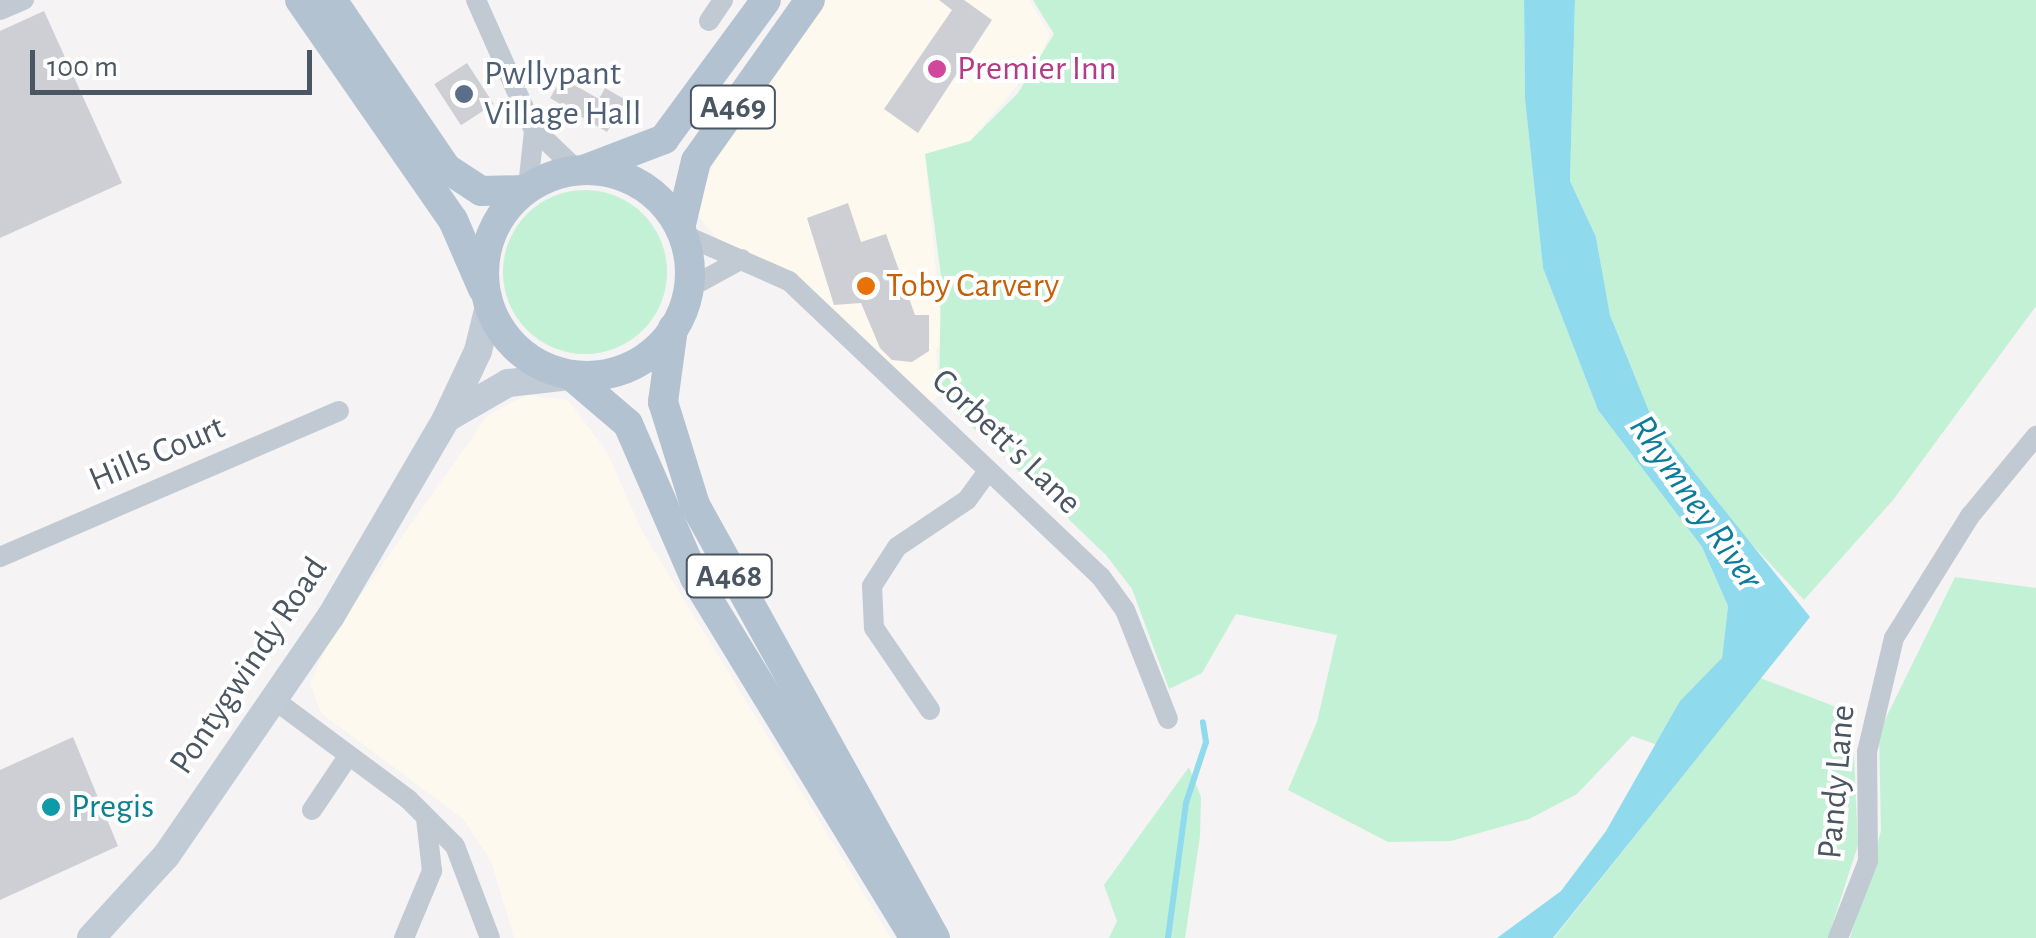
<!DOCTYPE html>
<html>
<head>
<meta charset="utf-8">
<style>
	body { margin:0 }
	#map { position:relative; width:2036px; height:938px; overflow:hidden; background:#f5f3f3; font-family:"Alegreya Sans",sans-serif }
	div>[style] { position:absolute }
	.commercial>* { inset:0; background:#fdf9ef }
	.green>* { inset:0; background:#c3f1d5 }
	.round { border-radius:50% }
	.water>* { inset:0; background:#90daee }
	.stream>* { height:6px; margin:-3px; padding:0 3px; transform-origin:3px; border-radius:3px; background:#90daee }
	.building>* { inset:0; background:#cdcfd5; transform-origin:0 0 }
	.minor>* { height:20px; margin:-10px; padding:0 10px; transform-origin:10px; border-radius:10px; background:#c1cad2 }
	.secondary>* { height:28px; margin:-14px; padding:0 14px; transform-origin:14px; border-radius:14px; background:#c1cbd6 }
	.primary>* { height:30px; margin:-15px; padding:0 15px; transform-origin:15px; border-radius:15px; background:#b3c2d1 }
	.primary>.ring { margin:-15px; padding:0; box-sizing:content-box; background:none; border:30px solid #b3c2d1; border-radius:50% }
	.dots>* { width:28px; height:28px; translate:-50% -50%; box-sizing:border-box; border:5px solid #fff; border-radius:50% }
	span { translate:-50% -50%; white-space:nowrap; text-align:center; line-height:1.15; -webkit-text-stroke:8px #fff; paint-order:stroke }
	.shield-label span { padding:2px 8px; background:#fff; border:2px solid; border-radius:8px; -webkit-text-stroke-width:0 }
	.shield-label { font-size:32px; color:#4a5661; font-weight:700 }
	.hotel-label { font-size:35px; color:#b23c85 }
	.left { translate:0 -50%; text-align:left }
	.service-label { font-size:35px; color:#4e5e75 }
	.food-label { font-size:35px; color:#c56008 }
	.street-label { font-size:35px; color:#4a5661 }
	.culture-label { font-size:35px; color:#0d838f }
	.water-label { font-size:38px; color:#0c7c9b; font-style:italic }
	.scale { position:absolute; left:30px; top:50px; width:282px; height:45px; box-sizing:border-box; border:5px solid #4a5661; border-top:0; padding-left:12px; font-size:30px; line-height:35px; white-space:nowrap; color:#4a5661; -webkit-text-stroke:8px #fff; paint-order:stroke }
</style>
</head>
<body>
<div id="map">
	<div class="commercial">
		<div style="clip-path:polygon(826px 0,1029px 0,1050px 34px,1039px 60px,970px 141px,925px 154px,943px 347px,936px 349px,939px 395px,927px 407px,812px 292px,726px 249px,695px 212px,721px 145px)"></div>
		<div style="clip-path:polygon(527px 395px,568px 400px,607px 452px,642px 531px,891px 938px,514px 938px,491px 861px,463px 819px,321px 713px,310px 683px,331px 637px,488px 415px)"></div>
	</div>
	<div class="green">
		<div style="clip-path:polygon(1033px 0,1524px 0,1525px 99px,1543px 268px,1598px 410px,1702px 547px,1728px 606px,1722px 658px,1658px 745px,1632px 736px,1577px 794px,1529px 819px,1451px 841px,1388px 842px,1288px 790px,1317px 722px,1337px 635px,1236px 614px,1202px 673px,1169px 689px,1132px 589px,1106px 555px,939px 395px,941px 276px,925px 154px,970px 141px,1018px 93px,1054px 34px)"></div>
		<div style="clip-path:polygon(1575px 0,2036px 0,2036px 306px,1893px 500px,1804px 600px,1708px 497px,1653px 421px,1610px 315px,1596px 237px,1570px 181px)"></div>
		<div class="round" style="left:503px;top:190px;width:164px;height:164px"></div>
		<div style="clip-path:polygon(1955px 577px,2036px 588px,2036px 938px,1850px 938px,1881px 831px,1879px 732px)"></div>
		<div style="clip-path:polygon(1760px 678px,1852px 713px,1858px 845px,1828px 938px,1554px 938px)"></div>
		<div style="clip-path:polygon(1189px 767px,1201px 797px,1200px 836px,1185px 938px,1109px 938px,1117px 921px,1104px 885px)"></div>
	</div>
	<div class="water">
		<div style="clip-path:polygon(1524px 0,1575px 0,1570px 181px,1596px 237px,1610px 315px,1653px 421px,1810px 617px,1553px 938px,1497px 938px,1561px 891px,1606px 831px,1680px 701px,1722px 658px,1728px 606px,1702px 547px,1598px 410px,1543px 268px,1525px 99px)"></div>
	</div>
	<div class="stream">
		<div style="left:1168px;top:938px;width:136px;rotate:-82.4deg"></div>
		<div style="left:1186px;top:803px;width:64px;rotate:-71.8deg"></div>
		<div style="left:1206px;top:742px;width:20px;rotate:-99deg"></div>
	</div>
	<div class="building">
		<div style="clip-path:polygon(939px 0,964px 0,992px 20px,918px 133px,884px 109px,952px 10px)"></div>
		<div style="clip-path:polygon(44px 11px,122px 183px,0 238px,0 31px)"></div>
		<div style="left:467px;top:63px;width:49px;height:39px;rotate:57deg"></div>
		<div style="clip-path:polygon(562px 78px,599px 99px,605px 88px,626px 100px,607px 132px,550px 98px)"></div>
		<div style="clip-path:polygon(848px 203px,861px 242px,886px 234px,915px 315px,929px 315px,929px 351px,912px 362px,892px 360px,880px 348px,861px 303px,834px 305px,807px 218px)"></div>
		<div style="clip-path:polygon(73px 737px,118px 846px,0 900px,0 770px)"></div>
	</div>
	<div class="minor">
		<div style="left:476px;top:0;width:140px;rotate:66deg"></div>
		<div style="left:533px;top:128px;width:59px;rotate:43.6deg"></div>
		<div style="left:0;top:10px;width:26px;rotate:-23deg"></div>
		<div style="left:709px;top:21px;width:25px;rotate:-56deg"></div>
		<div style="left:528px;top:187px;width:56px;rotate:-83.9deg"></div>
		<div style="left:684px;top:235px;width:115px;rotate:23.7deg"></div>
		<div style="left:789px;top:281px;width:430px;rotate:43.5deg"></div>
		<div style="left:1101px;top:577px;width:41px;rotate:54deg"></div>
		<div style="left:1125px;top:610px;width:117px;rotate:68.5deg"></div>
		<div style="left:689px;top:288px;width:60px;rotate:-28.7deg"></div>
		<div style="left:0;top:557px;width:369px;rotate:-23.3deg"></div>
		<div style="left:276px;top:701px;width:164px;rotate:36.6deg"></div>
		<div style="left:408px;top:799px;width:66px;rotate:45deg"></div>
		<div style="left:455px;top:846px;width:98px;rotate:69.2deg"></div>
		<div style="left:930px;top:710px;width:99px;rotate:-124.3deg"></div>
		<div style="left:874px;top:628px;width:42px;rotate:-92.7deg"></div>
		<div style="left:872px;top:586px;width:46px;rotate:-57.3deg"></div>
		<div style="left:897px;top:547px;width:84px;rotate:-33.9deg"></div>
		<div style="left:967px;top:500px;width:36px;rotate:-54deg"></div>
		<div style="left:312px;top:810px;width:66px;rotate:-56.1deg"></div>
		<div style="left:404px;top:938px;width:73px;rotate:-67.3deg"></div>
		<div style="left:432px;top:871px;width:53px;rotate:-96.5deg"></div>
		<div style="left:1838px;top:938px;width:83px;rotate:-68.7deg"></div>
		<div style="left:1868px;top:861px;width:109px;rotate:-90.5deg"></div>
		<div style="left:1867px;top:752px;width:117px;rotate:-76.7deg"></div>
		<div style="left:1894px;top:638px;width:144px;rotate:-58.1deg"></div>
		<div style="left:1970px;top:516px;width:104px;rotate:-50.5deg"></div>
	</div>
	<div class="secondary">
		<div style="left:447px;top:418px;width:70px;rotate:-29.8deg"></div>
		<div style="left:508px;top:383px;width:62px;rotate:-6.4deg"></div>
		<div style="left:91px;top:938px;width:111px;rotate:-47.6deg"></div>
		<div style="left:166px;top:856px;width:291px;rotate:-55.5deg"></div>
		<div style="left:331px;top:616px;width:228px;rotate:-59.7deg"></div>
		<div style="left:446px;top:419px;width:75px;rotate:-64.8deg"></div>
		<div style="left:478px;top:351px;width:46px;rotate:-76.3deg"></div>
	</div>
	<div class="primary">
		<div style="left:300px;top:0;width:268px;rotate:55.2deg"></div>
		<div style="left:453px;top:220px;width:75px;rotate:66.5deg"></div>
		<div style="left:332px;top:0;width:203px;rotate:55.8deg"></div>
		<div style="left:446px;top:168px;width:42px;rotate:33.3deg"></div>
		<div style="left:481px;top:191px;width:43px;rotate:-1.3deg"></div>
		<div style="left:586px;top:169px;width:84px;rotate:-21deg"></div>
		<div style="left:664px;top:139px;width:172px;rotate:-53.7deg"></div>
		<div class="ring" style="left:484px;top:170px;width:176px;height:176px"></div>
		<div style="left:681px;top:224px;width:65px;rotate:-76.6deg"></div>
		<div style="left:696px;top:161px;width:197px;rotate:-54.7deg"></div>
		<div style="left:673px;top:328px;width:75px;rotate:97.7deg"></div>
		<div style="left:663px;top:402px;width:108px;rotate:72.7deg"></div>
		<div style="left:695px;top:505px;width:495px;rotate:61deg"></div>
		<div style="left:573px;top:377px;width:72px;rotate:40.5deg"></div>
		<div style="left:628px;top:424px;width:168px;rotate:66.5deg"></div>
		<div style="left:695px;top:578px;width:422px;rotate:58.6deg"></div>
	</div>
	<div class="dots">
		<div style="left:937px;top:69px;background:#d1479c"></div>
		<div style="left:464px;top:94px;background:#5c6f8a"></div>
		<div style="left:866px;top:286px;background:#e8710a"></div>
		<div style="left:51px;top:807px;background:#0f9aa8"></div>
	</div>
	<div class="shield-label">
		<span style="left:733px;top:107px">A469</span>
		<span style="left:729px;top:576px">A468</span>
	</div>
	<div class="hotel-label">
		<span class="left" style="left:957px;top:69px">Premier Inn</span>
	</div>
	<div class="service-label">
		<span class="left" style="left:484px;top:94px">Pwllypant<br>Village Hall</span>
	</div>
	<div class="food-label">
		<span class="left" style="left:886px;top:286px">Toby Carvery</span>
	</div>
	<div class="street-label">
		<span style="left:1006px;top:442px;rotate:44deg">Corbett's Lane</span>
		<span style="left:157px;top:454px;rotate:-23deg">Hills Court</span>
		<span style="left:249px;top:666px;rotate:-56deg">Pontygwindy Road</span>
		<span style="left:1837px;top:782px;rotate:-85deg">Pandy Lane</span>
	</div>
	<div class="culture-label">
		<span class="left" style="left:71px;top:807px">Pregis</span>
	</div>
	<div class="water-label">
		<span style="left:1695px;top:503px;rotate:55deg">Rhymney River</span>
	</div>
	<div class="scale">100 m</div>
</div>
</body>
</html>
